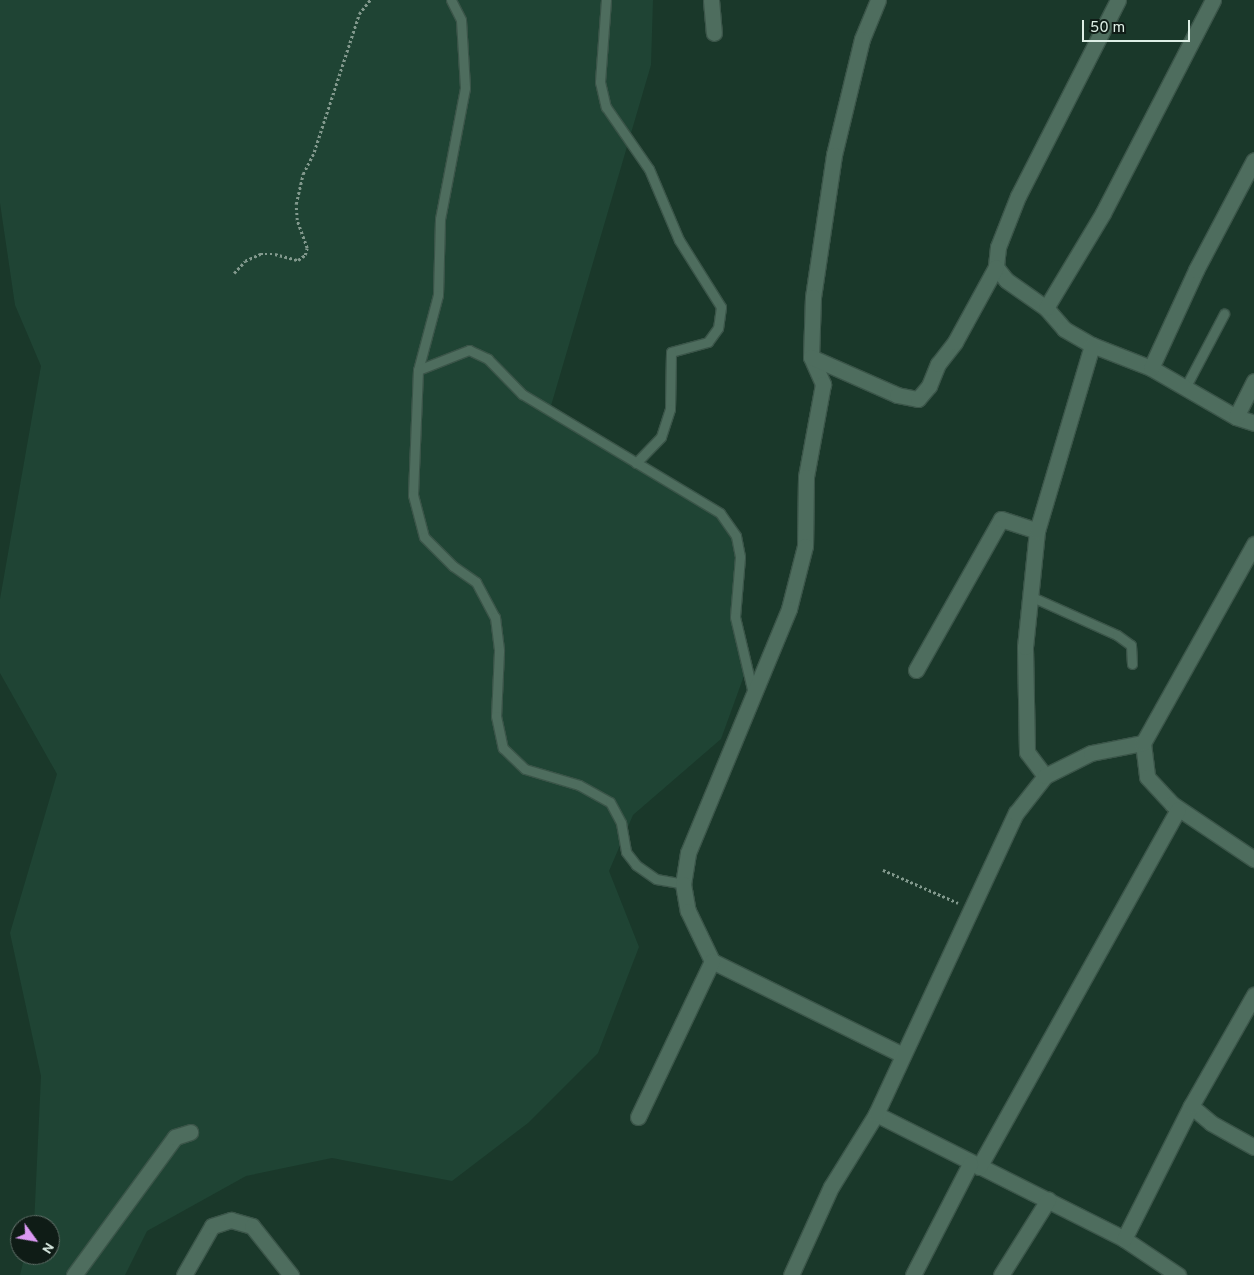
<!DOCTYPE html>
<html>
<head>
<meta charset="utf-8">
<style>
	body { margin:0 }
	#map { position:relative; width:1254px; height:1275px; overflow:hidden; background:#1a382a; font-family:Overpass,sans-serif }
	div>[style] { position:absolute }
	.built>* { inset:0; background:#1f4434 }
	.path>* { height:2.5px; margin-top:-1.25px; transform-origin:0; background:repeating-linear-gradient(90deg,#82998d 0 2.5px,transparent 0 5px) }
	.roads { filter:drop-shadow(1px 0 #3b5549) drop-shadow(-1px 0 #3b5549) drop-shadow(0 1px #3b5549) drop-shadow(0 -1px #3b5549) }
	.lane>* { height:9px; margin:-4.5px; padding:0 4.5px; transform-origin:4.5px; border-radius:4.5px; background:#4e6d5e }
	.street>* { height:15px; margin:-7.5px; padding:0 7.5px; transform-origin:7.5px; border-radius:7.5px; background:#4e6d5e }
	span { translate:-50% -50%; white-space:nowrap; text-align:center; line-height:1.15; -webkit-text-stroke:4px #0f1c16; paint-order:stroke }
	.north { position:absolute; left:10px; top:1215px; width:50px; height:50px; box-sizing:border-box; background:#0f1c16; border:1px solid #617069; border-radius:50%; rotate:122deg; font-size:14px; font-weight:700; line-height:20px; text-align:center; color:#ddeee5 }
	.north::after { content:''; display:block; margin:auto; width:18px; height:22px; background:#dc99f4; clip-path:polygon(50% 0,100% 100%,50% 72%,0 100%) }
	.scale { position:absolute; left:1082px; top:20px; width:108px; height:22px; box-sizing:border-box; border:2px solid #ddeee5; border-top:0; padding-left:6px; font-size:15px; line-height:18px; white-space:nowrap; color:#ddeee5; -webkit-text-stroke:4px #0f1c16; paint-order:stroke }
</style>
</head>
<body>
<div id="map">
	<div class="built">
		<div style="clip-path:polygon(0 0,653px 0,651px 65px,548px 416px,723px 518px,736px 544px,745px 673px,721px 739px,633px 815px,609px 871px,639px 947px,598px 1053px,528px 1123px,452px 1181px,332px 1158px,246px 1176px,147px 1231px,125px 1275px,20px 1275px,25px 1255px,50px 1255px,50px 1225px,34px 1225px,41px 1076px,10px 933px,57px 774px,0 673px,0 599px,41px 366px,15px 305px,0 203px)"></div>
	</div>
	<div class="path">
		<div style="left:234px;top:273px;width:16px;rotate:-47deg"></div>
		<div style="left:245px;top:261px;width:17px;rotate:-25deg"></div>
		<div style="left:260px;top:254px;width:15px"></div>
		<div style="left:275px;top:254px;width:24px;rotate:15deg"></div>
		<div style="left:298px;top:260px;width:9px;rotate:-36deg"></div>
		<div style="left:305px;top:255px;width:7px;rotate:-74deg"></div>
		<div style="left:307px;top:248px;width:30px;rotate:-110deg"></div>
		<div style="left:297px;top:220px;width:16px;rotate:-94deg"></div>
		<div style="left:296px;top:204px;width:31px;rotate:-77deg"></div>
		<div style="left:303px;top:174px;width:25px;rotate:-63deg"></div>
		<div style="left:314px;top:152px;width:145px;rotate:-71.9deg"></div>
		<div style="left:359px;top:14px;width:18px;rotate:-52deg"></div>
		<div style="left:883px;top:870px;width:82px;rotate:23.7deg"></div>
	</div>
	<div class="roads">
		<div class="lane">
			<div style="left:451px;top:0;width:22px;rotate:63deg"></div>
			<div style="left:461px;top:20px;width:68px;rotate:86.6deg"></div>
			<div style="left:465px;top:88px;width:133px;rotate:100.8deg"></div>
			<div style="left:440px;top:219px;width:76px;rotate:91.5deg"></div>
			<div style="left:438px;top:295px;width:78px;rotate:104.9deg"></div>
			<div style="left:418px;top:370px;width:125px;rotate:92.3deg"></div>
			<div style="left:413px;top:495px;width:43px;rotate:75.3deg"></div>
			<div style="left:424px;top:537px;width:41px;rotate:45deg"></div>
			<div style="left:453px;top:566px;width:28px;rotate:35deg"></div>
			<div style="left:476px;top:582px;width:40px;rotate:62deg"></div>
			<div style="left:495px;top:617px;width:34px;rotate:83deg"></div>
			<div style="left:499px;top:651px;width:65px;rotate:92.6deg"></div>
			<div style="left:496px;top:716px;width:33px;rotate:78deg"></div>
			<div style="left:503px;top:748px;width:30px;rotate:44deg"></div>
			<div style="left:525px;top:769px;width:56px;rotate:16.5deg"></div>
			<div style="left:579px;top:785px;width:35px;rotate:29deg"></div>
			<div style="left:610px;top:802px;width:24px;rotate:62deg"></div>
			<div style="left:621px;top:823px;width:29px;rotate:80deg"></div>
			<div style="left:626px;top:852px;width:16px;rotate:52deg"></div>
			<div style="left:636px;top:865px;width:24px;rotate:35deg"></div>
			<div style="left:656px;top:879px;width:27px;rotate:10deg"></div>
			<div style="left:606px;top:0;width:82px;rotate:94.2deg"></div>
			<div style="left:600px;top:82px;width:26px;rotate:77deg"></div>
			<div style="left:606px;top:107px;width:75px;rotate:55.3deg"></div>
			<div style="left:649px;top:169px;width:77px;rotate:67.1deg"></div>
			<div style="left:679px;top:240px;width:79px;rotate:57.9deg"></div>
			<div style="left:721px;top:307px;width:21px;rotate:98deg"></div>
			<div style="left:718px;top:328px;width:17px;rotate:126deg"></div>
			<div style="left:708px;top:342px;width:38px;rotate:165deg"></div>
			<div style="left:671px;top:352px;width:57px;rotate:91deg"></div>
			<div style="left:670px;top:409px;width:29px;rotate:108deg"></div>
			<div style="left:661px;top:437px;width:36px;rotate:134deg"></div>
			<div style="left:418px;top:370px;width:55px;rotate:-21.4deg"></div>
			<div style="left:469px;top:350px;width:21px;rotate:25deg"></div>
			<div style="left:488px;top:359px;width:49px;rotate:45.8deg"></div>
			<div style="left:522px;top:394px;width:231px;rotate:31deg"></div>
			<div style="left:720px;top:513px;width:28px;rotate:55deg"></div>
			<div style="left:736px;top:536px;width:21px;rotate:79deg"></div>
			<div style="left:740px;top:557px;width:60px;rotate:94.8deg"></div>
			<div style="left:735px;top:617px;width:78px;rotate:76.7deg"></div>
			<div style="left:1185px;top:388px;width:84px;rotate:-62.2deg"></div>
			<div style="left:1030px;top:596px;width:95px;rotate:24.1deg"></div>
			<div style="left:1117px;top:635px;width:17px;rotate:36deg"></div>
			<div style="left:1131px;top:645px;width:19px;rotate:87deg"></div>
		</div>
		<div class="street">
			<div style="left:711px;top:0;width:33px;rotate:85deg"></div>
			<div style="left:878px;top:0;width:42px;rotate:112.3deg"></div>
			<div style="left:862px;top:39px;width:119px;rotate:103.6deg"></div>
			<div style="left:834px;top:155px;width:144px;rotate:98.4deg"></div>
			<div style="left:813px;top:297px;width:60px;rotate:91.9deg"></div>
			<div style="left:811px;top:357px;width:30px;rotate:66deg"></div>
			<div style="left:823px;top:384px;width:95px;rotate:100.4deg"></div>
			<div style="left:806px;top:477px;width:69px;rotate:90.8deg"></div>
			<div style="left:805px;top:546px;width:65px;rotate:104.3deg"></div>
			<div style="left:789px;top:609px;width:264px;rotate:112.5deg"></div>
			<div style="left:688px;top:853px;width:31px;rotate:99deg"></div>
			<div style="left:683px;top:884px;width:27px;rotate:80deg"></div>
			<div style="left:688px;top:911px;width:55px;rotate:64.4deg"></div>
			<div style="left:712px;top:961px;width:211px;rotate:26.2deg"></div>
			<div style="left:1118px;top:0;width:220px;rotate:117deg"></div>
			<div style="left:1018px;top:196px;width:55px;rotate:111.4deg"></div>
			<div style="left:998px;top:247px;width:20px;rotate:96deg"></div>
			<div style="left:996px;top:267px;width:16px;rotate:52deg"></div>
			<div style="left:1006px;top:280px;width:49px;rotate:35deg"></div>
			<div style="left:1046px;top:308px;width:28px;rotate:49deg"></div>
			<div style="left:1064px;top:329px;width:32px;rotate:30deg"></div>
			<div style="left:1092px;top:345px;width:63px;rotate:21.3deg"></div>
			<div style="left:1151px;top:368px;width:98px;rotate:30deg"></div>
			<div style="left:1236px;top:417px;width:19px;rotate:18deg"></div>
			<div style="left:1046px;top:308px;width:111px;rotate:-59deg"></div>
			<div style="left:1103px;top:213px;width:240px;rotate:-62.7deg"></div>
			<div style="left:811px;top:357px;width:94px;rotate:23.8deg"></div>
			<div style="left:897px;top:395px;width:21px;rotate:11deg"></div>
			<div style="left:918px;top:399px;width:17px;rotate:-50deg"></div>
			<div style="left:929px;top:386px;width:24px;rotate:-68deg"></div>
			<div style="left:938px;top:364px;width:28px;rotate:-52deg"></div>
			<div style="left:955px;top:342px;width:85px;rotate:-61.3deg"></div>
			<div style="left:1151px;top:368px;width:108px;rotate:-65.3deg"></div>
			<div style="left:1196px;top:270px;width:124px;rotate:-62.2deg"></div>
			<div style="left:1236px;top:417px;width:40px;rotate:-63.4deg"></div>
			<div style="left:916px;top:670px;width:173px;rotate:-60.6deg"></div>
			<div style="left:1001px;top:519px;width:38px;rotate:18deg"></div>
			<div style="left:1143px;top:743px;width:34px;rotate:83deg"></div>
			<div style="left:1147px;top:777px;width:37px;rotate:47deg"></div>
			<div style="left:1172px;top:804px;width:99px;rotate:33.9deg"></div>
			<div style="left:1045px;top:776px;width:30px;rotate:-127deg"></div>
			<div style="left:1027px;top:752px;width:105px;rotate:-91.1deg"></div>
			<div style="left:1025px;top:647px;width:117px;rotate:-84.1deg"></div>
			<div style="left:1037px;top:531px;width:194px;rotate:-73.5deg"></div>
			<div style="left:1191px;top:1106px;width:26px;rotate:40deg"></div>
			<div style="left:1211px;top:1123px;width:49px;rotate:29.2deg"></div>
			<div style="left:876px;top:1114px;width:278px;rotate:26.7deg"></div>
			<div style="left:1124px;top:1239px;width:65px;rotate:33.7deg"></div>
			<div style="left:638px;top:1117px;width:173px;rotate:-64.6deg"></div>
			<div style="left:979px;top:1167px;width:409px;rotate:-60.9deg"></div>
			<div style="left:1124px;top:1239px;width:149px;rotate:-63.3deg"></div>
			<div style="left:1191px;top:1106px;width:128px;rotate:-60.4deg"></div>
			<div style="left:74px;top:1275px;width:171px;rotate:-53.8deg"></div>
			<div style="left:175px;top:1137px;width:16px;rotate:-18deg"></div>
			<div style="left:184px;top:1275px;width:56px;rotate:-60.3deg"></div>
			<div style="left:212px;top:1226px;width:20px;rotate:-18deg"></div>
			<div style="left:231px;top:1220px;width:22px;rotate:16deg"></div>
			<div style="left:252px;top:1226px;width:63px;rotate:51.5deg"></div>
			<div style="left:791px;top:1275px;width:97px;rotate:-65.6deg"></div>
			<div style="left:831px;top:1187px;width:86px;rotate:-58.3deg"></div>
			<div style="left:876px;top:1114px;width:332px;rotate:-65.1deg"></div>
			<div style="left:1016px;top:813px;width:47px;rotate:-51.9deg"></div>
			<div style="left:1045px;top:776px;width:51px;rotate:-26.6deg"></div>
			<div style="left:1091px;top:753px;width:53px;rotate:-10.9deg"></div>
			<div style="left:1143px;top:743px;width:228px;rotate:-60.8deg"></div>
			<div style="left:913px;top:1275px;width:125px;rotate:-62.8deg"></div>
			<div style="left:1001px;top:1275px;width:89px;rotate:-57.9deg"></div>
		</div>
	</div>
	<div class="north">N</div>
	<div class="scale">50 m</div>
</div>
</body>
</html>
